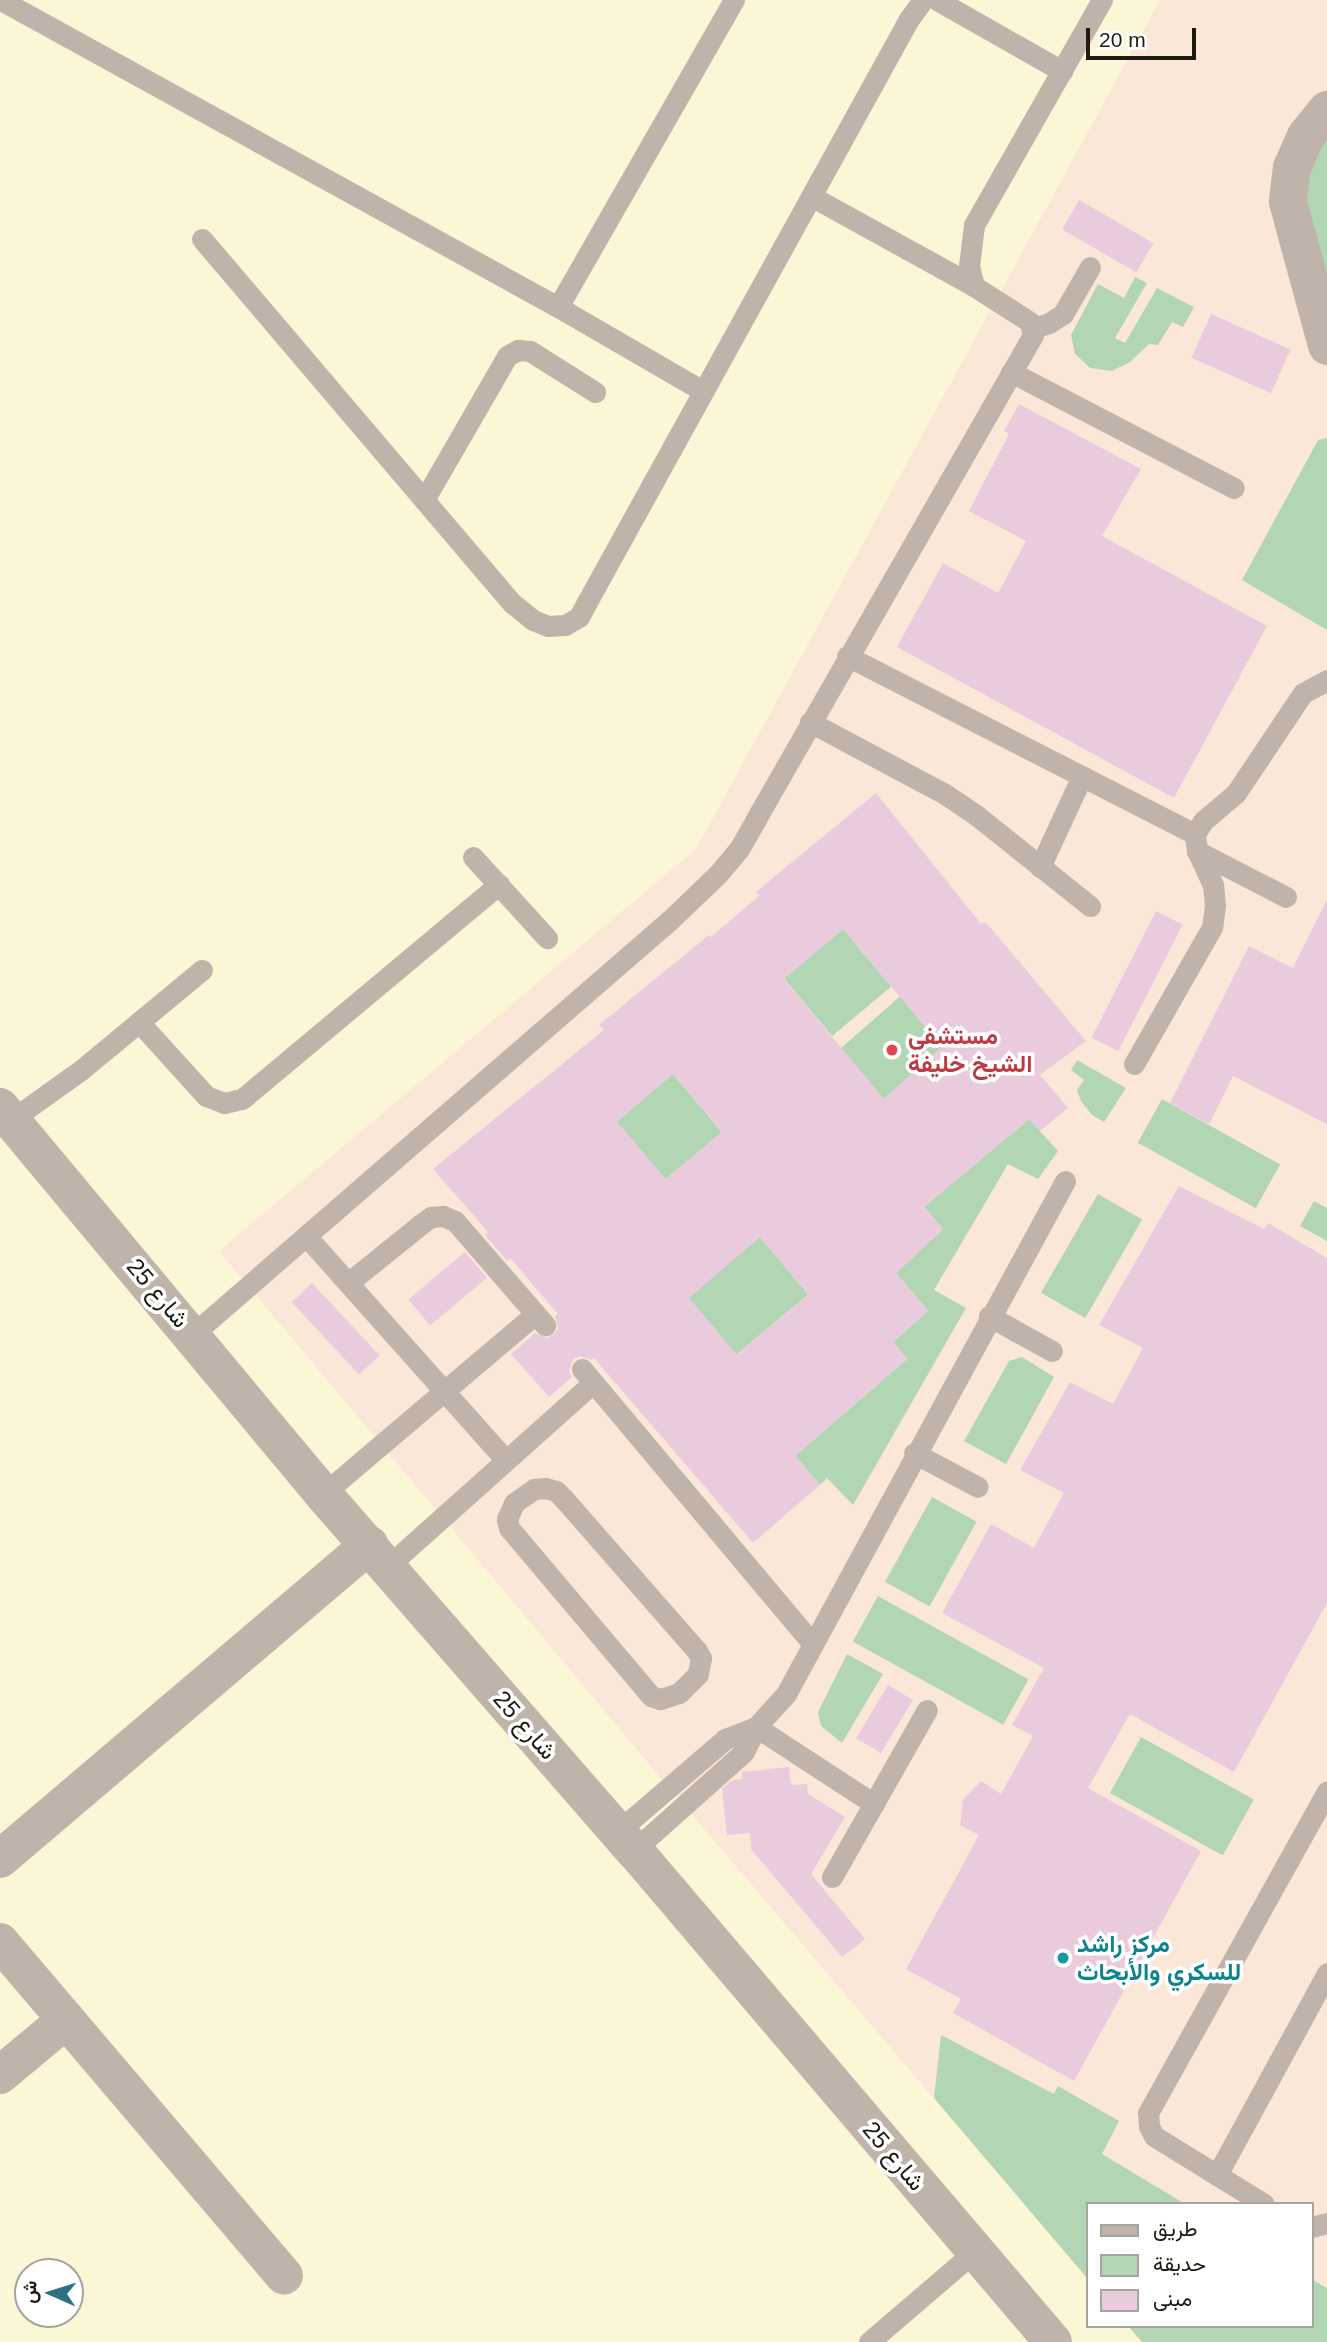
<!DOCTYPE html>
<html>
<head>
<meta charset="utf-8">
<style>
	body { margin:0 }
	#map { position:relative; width:1327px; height:2342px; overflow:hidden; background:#fbf6d5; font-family:Helvetica,Vazirmatn,sans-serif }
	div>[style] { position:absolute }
	.medical>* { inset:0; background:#fbe7d7 }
	.green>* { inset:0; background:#b2d6b4; transform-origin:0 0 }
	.building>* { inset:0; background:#eacbde; transform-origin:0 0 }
	.lane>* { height:21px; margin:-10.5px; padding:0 10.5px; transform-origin:10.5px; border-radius:10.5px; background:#c0b4aa }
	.street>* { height:38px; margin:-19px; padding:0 19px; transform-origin:19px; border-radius:19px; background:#c0b4aa }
	.dots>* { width:19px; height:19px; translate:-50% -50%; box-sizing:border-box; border:4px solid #fff; border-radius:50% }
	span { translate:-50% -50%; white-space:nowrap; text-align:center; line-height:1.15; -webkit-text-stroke:7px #fff; paint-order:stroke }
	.health-label { font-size:24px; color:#be3a42; font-weight:700 }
	.left { translate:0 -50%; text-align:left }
	.street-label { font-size:24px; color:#1d1b0f }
	.culture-label { font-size:24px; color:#0d838f; font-weight:700 }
	.legend { position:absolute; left:1086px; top:2202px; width:228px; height:126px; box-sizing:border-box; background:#fff; border:2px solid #a5a49f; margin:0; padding:9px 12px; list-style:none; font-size:21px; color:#1d1b0f }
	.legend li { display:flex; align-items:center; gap:14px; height:35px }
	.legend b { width:35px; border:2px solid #a5a49f }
	.north { position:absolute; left:14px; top:2258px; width:70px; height:70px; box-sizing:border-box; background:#fff; border:2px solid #a5a49f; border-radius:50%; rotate:273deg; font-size:19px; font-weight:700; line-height:28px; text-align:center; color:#1d1b0f }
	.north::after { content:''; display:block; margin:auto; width:24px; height:32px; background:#2b717f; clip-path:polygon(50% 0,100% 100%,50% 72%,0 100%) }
	.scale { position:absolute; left:1086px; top:28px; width:110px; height:32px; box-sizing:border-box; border:4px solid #1d1b0f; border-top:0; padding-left:9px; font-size:21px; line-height:24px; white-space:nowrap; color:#1d1b0f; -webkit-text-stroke:5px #fff; paint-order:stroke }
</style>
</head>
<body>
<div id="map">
	<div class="medical">
		<div style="clip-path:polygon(1160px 0,1327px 0,1327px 2342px,1142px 2342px,1128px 2326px,1311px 2326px,1311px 2204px,1087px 2204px,1087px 2278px,669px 1788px,219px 1251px,696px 849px)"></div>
	</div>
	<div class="green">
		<div style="clip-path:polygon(1327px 120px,1327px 322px,1301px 232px,1316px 133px)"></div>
		<div style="clip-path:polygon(1135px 277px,1147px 283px,1115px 338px,1125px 343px,1157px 288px,1194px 307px,1183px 327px,1172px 322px,1158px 345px,1149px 344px,1130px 362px,1112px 371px,1090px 368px,1075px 354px,1071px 335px,1098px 284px,1124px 298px)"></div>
		<div style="clip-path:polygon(1327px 438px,1327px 630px,1242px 580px,1318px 440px)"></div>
		<div style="left:843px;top:929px;width:75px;height:77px;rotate:50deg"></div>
		<div style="clip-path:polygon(905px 992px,930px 1019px,924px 1025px,942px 1047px,884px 1099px,840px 1049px)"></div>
		<div style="clip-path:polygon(1077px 1060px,1126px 1088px,1104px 1122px,1092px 1115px,1081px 1101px,1077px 1090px,1084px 1080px,1071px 1070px)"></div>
		<div style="left:673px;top:1074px;width:76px;height:74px;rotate:50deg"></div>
		<div style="left:1162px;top:1099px;width:135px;height:50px;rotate:29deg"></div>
		<div style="clip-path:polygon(1029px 1119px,1058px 1151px,1038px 1179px,1008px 1164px,934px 1290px,966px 1308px,853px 1505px,827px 1478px,820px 1485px,795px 1456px,907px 1359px,893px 1342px,928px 1311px,896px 1273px,943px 1229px,924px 1207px)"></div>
		<div style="left:1098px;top:1194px;width:51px;height:114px;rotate:30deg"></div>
		<div style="clip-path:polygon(1314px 1201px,1327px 1208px,1327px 1241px,1300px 1226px)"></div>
		<div style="left:760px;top:1237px;width:75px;height:94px;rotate:50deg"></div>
		<div style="clip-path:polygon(1022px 1357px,1054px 1377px,1006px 1464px,964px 1441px,1009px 1361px)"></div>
		<div style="left:932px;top:1497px;width:51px;height:97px;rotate:29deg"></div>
		<div style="left:878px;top:1596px;width:172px;height:52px;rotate:29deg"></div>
		<div style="clip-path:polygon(847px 1654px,883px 1674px,842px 1743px,821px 1726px,818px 1712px)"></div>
		<div style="left:1141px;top:1737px;width:129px;height:64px;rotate:29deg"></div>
		<div style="clip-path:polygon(941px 2035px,1054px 2094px,1058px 2086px,1119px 2121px,1102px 2154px,1185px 2204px,1087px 2204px,1087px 2278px,934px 2098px)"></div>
		<div style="clip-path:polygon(1311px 2279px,1327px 2288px,1327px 2342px,1142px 2342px,1128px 2326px,1311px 2326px)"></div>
	</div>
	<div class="building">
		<div style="left:1079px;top:200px;width:86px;height:34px;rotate:30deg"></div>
		<div style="left:1211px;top:314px;width:87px;height:48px;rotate:24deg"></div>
		<div style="clip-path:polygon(1019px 404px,1141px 469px,1102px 536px,1267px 626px,1174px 798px,897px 647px,943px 563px,998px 593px,1026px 541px,969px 511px,1009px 434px,1004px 431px)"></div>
		<div style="clip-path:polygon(evenodd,876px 793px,981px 924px,984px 922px,989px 926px,1086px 1041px,1040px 1075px,1068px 1108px,1040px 1131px,1029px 1119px,924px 1207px,943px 1229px,896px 1273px,928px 1311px,893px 1342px,907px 1359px,795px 1456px,820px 1485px,753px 1543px,594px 1358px,592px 1360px,580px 1356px,573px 1359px,569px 1371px,572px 1377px,549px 1397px,511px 1354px,535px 1333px,547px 1338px,554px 1334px,558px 1329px,555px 1316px,558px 1314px,510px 1258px,507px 1261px,485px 1235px,488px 1232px,433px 1169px,604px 1030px,599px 1025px,709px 935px,711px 937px,759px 896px,756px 892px,876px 793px,843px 929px,942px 1047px,884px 1099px,784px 979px,843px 929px,876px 793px,673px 1074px,722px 1132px,666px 1179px,617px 1122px,673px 1074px,876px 793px,760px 1237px,808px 1295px,737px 1355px,689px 1298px,760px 1237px)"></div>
		<div style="clip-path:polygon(1327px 900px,1327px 1124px,1233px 1076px,1209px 1124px,1170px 1103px,1249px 946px,1293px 968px)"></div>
		<div style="left:1156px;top:911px;width:30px;height:142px;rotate:27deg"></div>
		<div style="clip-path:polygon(1179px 1186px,1264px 1229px,1268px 1223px,1327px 1258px,1327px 1603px,1234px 1772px,1130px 1714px,1088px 1788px,1201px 1851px,1074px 2081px,953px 2013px,961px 1999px,906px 1969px,979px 1835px,960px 1825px,963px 1799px,981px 1781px,1001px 1794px,1033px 1736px,1012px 1725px,1044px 1668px,942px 1613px,991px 1524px,1034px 1548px,1064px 1493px,1020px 1470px,1070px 1382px,1113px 1404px,1143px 1348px,1099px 1325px)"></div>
		<div style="left:465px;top:1252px;width:34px;height:74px;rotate:50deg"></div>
		<div style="left:312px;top:1283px;width:99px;height:28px;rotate:47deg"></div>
		<div style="left:888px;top:1685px;width:29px;height:62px;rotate:31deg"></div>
		<div style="clip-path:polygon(789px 1767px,791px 1785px,807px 1784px,808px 1794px,845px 1817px,811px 1874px,865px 1939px,842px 1957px,751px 1849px,750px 1833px,727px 1835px,722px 1789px,732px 1780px,742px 1779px,742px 1772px)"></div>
	</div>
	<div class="lane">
		<div style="left:1px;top:0;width:636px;rotate:28.86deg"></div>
		<div style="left:558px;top:307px;width:168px;rotate:30.1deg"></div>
		<div style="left:937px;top:0;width:144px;rotate:29.6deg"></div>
		<div style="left:202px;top:239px;width:478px;rotate:49.6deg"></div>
		<div style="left:512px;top:603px;width:27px;rotate:39deg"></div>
		<div style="left:533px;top:620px;width:16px;rotate:22deg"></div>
		<div style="left:548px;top:626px;width:17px;rotate:-3deg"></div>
		<div style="left:565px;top:625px;width:16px;rotate:-30deg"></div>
		<div style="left:579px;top:617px;width:17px;rotate:-62deg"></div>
		<div style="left:587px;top:602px;width:666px;rotate:-61.09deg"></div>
		<div style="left:909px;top:19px;width:24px;rotate:-54deg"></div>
		<div style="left:974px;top:286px;width:21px;rotate:-104deg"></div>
		<div style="left:969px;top:266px;width:41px;rotate:-83deg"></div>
		<div style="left:974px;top:225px;width:259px;rotate:-60.4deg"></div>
		<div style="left:558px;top:307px;width:354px;rotate:-60.2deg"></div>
		<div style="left:1033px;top:328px;width:17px;rotate:-17deg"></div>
		<div style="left:1049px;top:323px;width:17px;rotate:-33deg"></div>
		<div style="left:1063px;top:314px;width:54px;rotate:-60.1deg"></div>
		<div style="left:1011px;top:372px;width:251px;rotate:27.5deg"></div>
		<div style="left:424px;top:500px;width:166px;rotate:-60deg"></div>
		<div style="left:507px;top:356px;width:13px;rotate:-29deg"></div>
		<div style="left:518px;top:350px;width:12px;rotate:5deg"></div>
		<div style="left:530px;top:351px;width:77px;rotate:32.2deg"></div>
		<div style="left:847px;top:656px;width:391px;rotate:27.1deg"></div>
		<div style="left:810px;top:722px;width:153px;rotate:28.1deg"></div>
		<div style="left:945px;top:794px;width:37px;rotate:34deg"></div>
		<div style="left:976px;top:815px;width:146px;rotate:38.6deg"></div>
		<div style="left:1197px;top:851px;width:100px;rotate:27.3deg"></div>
		<div style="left:473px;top:857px;width:110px;rotate:47.6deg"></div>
		<div style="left:1040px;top:867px;width:100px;rotate:-65.2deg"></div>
		<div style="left:139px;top:1022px;width:100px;rotate:47.8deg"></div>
		<div style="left:206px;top:1096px;width:19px;rotate:21deg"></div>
		<div style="left:224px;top:1103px;width:18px;rotate:-13deg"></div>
		<div style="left:242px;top:1099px;width:335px;rotate:-39.9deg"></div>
		<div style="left:1134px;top:1064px;width:158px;rotate:-60.3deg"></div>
		<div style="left:1212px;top:927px;width:21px;rotate:-82deg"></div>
		<div style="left:1215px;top:906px;width:21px;rotate:-95deg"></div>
		<div style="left:1213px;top:885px;width:38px;rotate:-115deg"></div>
		<div style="left:1197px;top:851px;width:17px;rotate:-97deg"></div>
		<div style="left:1195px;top:834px;width:15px;rotate:-58deg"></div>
		<div style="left:1203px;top:821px;width:43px;rotate:-40.3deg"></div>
		<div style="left:1236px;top:793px;width:120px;rotate:-56.2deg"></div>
		<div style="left:1303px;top:693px;width:27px;rotate:-28deg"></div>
		<div style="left:11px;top:1120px;width:86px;rotate:-35.5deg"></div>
		<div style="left:81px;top:1070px;width:157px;rotate:-39.6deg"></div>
		<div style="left:307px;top:1237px;width:299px;rotate:48.3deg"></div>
		<div style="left:348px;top:1283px;width:94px;rotate:-38.9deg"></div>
		<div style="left:421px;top:1224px;width:12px;rotate:-35deg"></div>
		<div style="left:431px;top:1217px;width:12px;rotate:-5deg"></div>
		<div style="left:443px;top:1216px;width:13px;rotate:23deg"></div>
		<div style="left:455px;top:1221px;width:138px;rotate:49.1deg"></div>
		<div style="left:989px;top:1316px;width:72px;rotate:29.1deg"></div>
		<div style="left:193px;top:1334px;width:632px;rotate:-40.96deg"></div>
		<div style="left:670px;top:920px;width:66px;rotate:-43.8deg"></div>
		<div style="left:718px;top:874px;width:33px;rotate:-50deg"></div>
		<div style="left:739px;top:849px;width:34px;rotate:-60deg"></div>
		<div style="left:756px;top:819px;width:558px;rotate:-60.22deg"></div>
		<div style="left:1033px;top:335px;width:13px;rotate:-103deg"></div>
		<div style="left:1030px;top:322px;width:67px;rotate:-147.3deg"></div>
		<div style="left:974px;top:286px;width:184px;rotate:-151.1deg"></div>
		<div style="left:582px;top:1369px;width:359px;rotate:50deg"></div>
		<div style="left:914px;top:1453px;width:72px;rotate:28deg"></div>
		<div style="left:545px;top:1488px;width:11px;rotate:15deg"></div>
		<div style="left:556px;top:1491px;width:11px;rotate:45deg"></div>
		<div style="left:564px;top:1499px;width:202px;rotate:48.8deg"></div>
		<div style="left:697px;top:1651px;width:8px;rotate:60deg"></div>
		<div style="left:701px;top:1658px;width:16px;rotate:101deg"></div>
		<div style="left:698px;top:1674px;width:27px;rotate:135deg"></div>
		<div style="left:679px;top:1693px;width:20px;rotate:162deg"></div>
		<div style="left:660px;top:1699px;width:9px;rotate:-162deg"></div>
		<div style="left:651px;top:1696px;width:220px;rotate:-130.2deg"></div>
		<div style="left:509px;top:1528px;width:9px;rotate:-103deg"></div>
		<div style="left:507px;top:1519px;width:17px;rotate:-66deg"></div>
		<div style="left:514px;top:1503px;width:24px;rotate:-35deg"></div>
		<div style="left:534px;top:1489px;width:11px;rotate:-5deg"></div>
		<div style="left:323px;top:1494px;width:278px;rotate:-40.3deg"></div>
		<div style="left:388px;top:1566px;width:275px;rotate:-41.8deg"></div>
		<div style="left:756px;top:1727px;width:141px;rotate:33.1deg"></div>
		<div style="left:617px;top:1832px;width:143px;rotate:-40.7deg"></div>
		<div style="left:725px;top:1739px;width:33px;rotate:-21deg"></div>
		<div style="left:756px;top:1727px;width:45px;rotate:-47.7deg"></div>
		<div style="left:786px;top:1694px;width:584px;rotate:-61.46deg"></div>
		<div style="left:634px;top:1850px;width:147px;rotate:-41.7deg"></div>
		<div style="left:744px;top:1752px;width:28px;rotate:-64deg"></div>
		<div style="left:832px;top:1877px;width:192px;rotate:-60.4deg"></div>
		<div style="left:1217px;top:2175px;width:230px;rotate:-61.4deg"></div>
		<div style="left:1264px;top:2204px;width:129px;rotate:-148.3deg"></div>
		<div style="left:1154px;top:2136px;width:11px;rotate:-117deg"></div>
		<div style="left:1149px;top:2126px;width:13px;rotate:-94deg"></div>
		<div style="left:1148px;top:2113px;width:368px;rotate:-60.9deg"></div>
		<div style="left:1311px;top:2227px;width:16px;rotate:-14deg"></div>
		<div style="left:869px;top:2342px;width:140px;rotate:-40.6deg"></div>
	</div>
	<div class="street">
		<div style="left:1327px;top:110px;width:33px;rotate:129deg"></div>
		<div style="left:1306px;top:136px;width:34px;rotate:114deg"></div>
		<div style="left:1292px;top:167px;width:35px;rotate:97deg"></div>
		<div style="left:1288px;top:202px;width:149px;rotate:74.8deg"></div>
		<div style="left:0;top:1107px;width:504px;rotate:50.15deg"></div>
		<div style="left:323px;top:1494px;width:473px;rotate:48.9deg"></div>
		<div style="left:634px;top:1850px;width:646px;rotate:49.58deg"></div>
		<div style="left:0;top:1859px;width:485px;rotate:-40.4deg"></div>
		<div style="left:0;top:1942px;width:438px;rotate:49.6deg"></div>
		<div style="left:0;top:2075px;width:86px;rotate:-39.8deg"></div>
	</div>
	<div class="dots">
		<div style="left:892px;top:1050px;background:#e0444e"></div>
		<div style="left:1063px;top:1958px;background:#0f9aa8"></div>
	</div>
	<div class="health-label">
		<span class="left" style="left:908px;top:1050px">مستشفى<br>الشيخ خليفة</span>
	</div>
	<div class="street-label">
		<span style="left:158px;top:1293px;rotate:50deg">شارع 25</span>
		<span style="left:525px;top:1725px;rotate:49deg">شارع 25</span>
		<span style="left:894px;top:2156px;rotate:50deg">شارع 25</span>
	</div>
	<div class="culture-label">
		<span class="left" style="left:1077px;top:1958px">مركز راشد<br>للسكري والأبحاث</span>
	</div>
	<ul class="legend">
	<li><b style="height:9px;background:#c0b4aa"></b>طريق</li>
	<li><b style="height:19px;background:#b2d6b4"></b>حديقة</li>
	<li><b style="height:19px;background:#eacbde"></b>مبنى</li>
	</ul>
	<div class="north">ش</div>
	<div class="scale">20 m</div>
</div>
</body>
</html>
